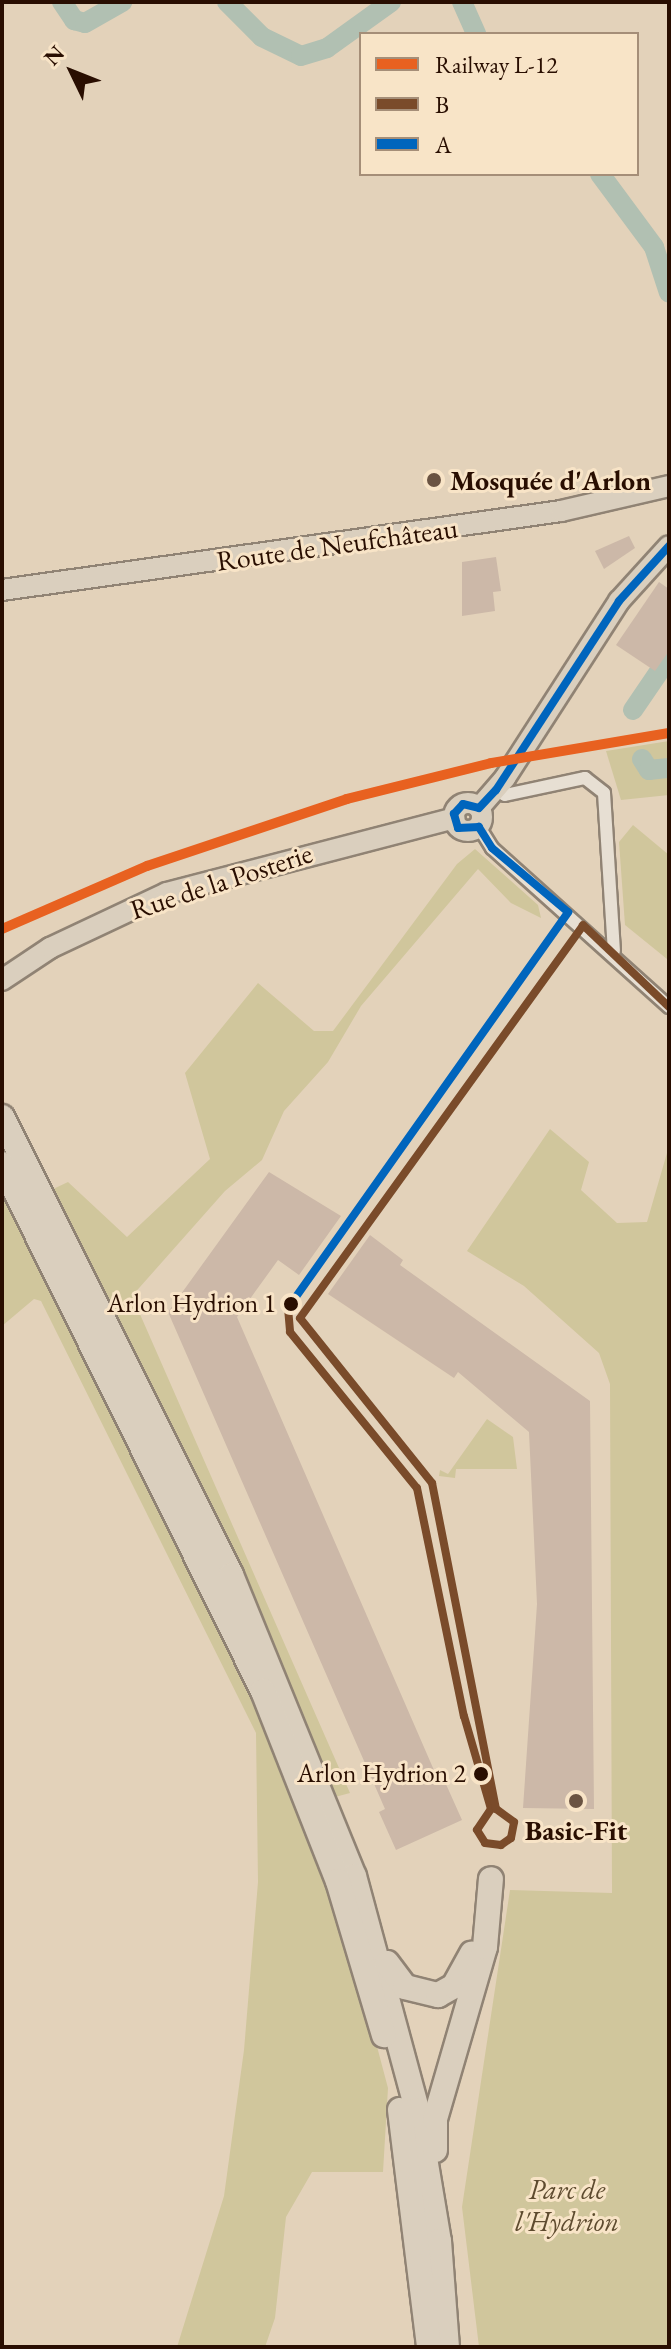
<!DOCTYPE html>
<html>
<head>
<meta charset="utf-8">
<style>
	body { margin:0 }
	#map { position:relative; width:671px; height:2349px; overflow:hidden; background:#e3d2ba; font-family:"EB Garamond",serif }
	div>[style] { position:absolute }
	.green>* { inset:0; background:#d0c69c }
	.river>* { height:20px; margin:-10px; padding:0 10px; transform-origin:10px; border-radius:10px; background:#b1c0b2 }
	.building>* { inset:0; background:#ccb8a8 }
	.roads { filter:drop-shadow(2px 0 #908374) drop-shadow(-2px 0 #908374) drop-shadow(0 2px #908374) drop-shadow(0 -2px #908374) }
	.street>* { height:12px; margin:-6px; padding:0 6px; transform-origin:6px; border-radius:6px; background:#e7dfd3 }
	.primary>* { height:20px; margin:-10px; padding:0 10px; transform-origin:10px; border-radius:10px; background:#dacfbe }
	.primary>.ring { margin:-10px; padding:0; box-sizing:content-box; background:none; border:20px solid #dacfbe; border-radius:50% }
	.highway>* { height:24px; margin:-12px; padding:0 12px; transform-origin:12px; border-radius:12px; background:#dacfbe }
	.bus-1>* { height:8px; margin:-4px; padding:0 4px; transform-origin:4px; border-radius:4px; background:#7a4b2a }
	.bus-2>* { height:8px; margin:-4px; padding:0 4px; transform-origin:4px; border-radius:4px; background:#0065bd }
	.rail-1>* { height:10px; margin:-5px; padding:0 5px; transform-origin:5px; border-radius:5px; background:#e86120 }
	.dots>* { width:22px; height:22px; translate:-50% -50%; box-sizing:border-box; border:4px solid #f8e4c7; border-radius:50% }
	span { translate:-50% -50%; white-space:nowrap; text-align:center; line-height:1.15; -webkit-text-stroke:6px #f8e4c7; paint-order:stroke }
	.bus-label { font-size:26px; color:#290e01 }
	.right { translate:-100% -50%; text-align:right }
	.poi-label { font-size:28px; color:#290e01; font-weight:700 }
	.left { translate:0 -50%; text-align:left }
	.street-label { font-size:28px; color:#290e01 }
	.park-label { font-size:28px; color:#5e4b2f; font-style:italic }
	.frame { position:absolute; inset:0; border:4px solid #290e01; pointer-events:none }
	.legend { position:absolute; left:359px; top:32px; width:280px; height:144px; box-sizing:border-box; background:#f8e4c7; border:2px solid #a58e78; margin:0; padding:10px 14px; list-style:none; font-size:24px; color:#290e01 }
	.legend li { display:flex; align-items:center; gap:16px; height:40px }
	.legend b { width:40px; border:2px solid #a58e78 }
	.north { position:absolute; left:32px; top:32px; width:80px; height:80px; -webkit-text-stroke:6px #f8e4c7; paint-order:stroke; rotate:313deg; font-size:22px; font-weight:700; line-height:32px; text-align:center; color:#290e01 }
	.north::after { content:''; display:block; margin:auto; width:28px; height:36px; background:#290e01; clip-path:polygon(50% 0,100% 100%,50% 72%,0 100%) }
</style>
</head>
<body>
<div id="map">
	<div class="green">
		<div style="clip-path:polygon(669px 741px,669px 795px,621px 800px,606px 751px)"></div>
		<div style="clip-path:polygon(633px 825px,669px 855px,667px 959px,625px 925px,619px 842px)"></div>
		<div style="clip-path:polygon(475px 849px,538px 905px,541px 918px,511px 903px,478px 869px,361px 1006px,328px 1062px,284px 1111px,262px 1160px,225px 1191px,132px 1296px,350px 1793px,335px 1797px,215px 1521px,49px 1191px,68px 1182px,127px 1237px,210px 1159px,185px 1073px,258px 983px,314px 1031px,333px 1031px,457px 864px)"></div>
		<div style="clip-path:polygon(550px 1129px,589px 1162px,581px 1190px,617px 1223px,647px 1222px,669px 1146px,669px 2347px,479px 2347px,462px 2207px,510px 1890px,612px 1893px,610px 1384px,599px 1353px,524px 1286px,467px 1251px)"></div>
		<div style="clip-path:polygon(2px 1180px,210px 1598px,281px 1759px,357px 1971px,388px 2088px,383px 2172px,312px 2172px,286px 2217px,275px 2318px,265px 2347px,177px 2347px,224px 2196px,244px 2050px,258px 1882px,256px 1733px,41px 1301px,34px 1299px,2px 1326px)"></div>
		<div style="clip-path:polygon(487px 1419px,513px 1437px,517px 1469px,456px 1469px,455px 1478px,439px 1476px,440px 1470px,448px 1474px)"></div>
	</div>
	<div class="river">
		<div style="left:62px;top:2px;width:22px;rotate:56deg"></div>
		<div style="left:74px;top:20px;width:11px;rotate:15deg"></div>
		<div style="left:85px;top:23px;width:43px;rotate:-29.6deg"></div>
		<div style="left:227px;top:2px;width:49px;rotate:45deg"></div>
		<div style="left:262px;top:37px;width:43px;rotate:26deg"></div>
		<div style="left:301px;top:56px;width:27px;rotate:-17deg"></div>
		<div style="left:327px;top:48px;width:79px;rotate:-35.7deg"></div>
		<div style="left:462px;top:2px;width:35px;rotate:66deg"></div>
		<div style="left:600px;top:174px;width:91px;rotate:53.5deg"></div>
		<div style="left:654px;top:247px;width:48px;rotate:71.9deg"></div>
		<div style="left:633px;top:710px;width:64px;rotate:-55.8deg"></div>
		<div style="left:642px;top:759px;width:13px;rotate:58deg"></div>
		<div style="left:649px;top:770px;width:20px;rotate:-6deg"></div>
	</div>
	<div class="building">
		<div style="clip-path:polygon(629px 536px,635px 548px,604px 569px,595px 551px)"></div>
		<div style="clip-path:polygon(496px 557px,501px 591px,493px 592px,495px 611px,462px 616px,462px 562px)"></div>
		<div style="clip-path:polygon(659px 582px,669px 589px,669px 651px,655px 671px,616px 645px)"></div>
		<div style="clip-path:polygon(269px 1172px,341px 1216px,299px 1275px,278px 1260px,237px 1317px,440px 1784px,445px 1782px,462px 1820px,396px 1850px,379px 1812px,385px 1809px,168px 1312px)"></div>
		<div style="clip-path:polygon(370px 1235px,403px 1260px,400px 1265px,590px 1401px,594px 1809px,523px 1808px,537px 1604px,529px 1432px,458px 1372px,454px 1378px,328px 1294px)"></div>
	</div>
	<div class="roads">
		<div class="street">
			<div style="left:496px;top:790px;width:10px;rotate:29deg"></div>
			<div style="left:505px;top:795px;width:82px;rotate:-12deg"></div>
			<div style="left:585px;top:778px;width:24px;rotate:38deg"></div>
			<div style="left:604px;top:793px;width:158px;rotate:86.4deg"></div>
			<div style="left:479px;top:827px;width:25px;rotate:58deg"></div>
			<div style="left:492px;top:848px;width:238px;rotate:41.9deg"></div>
		</div>
		<div class="primary">
			<div style="left:2px;top:590px;width:565px;rotate:-8.04deg"></div>
			<div style="left:561px;top:511px;width:111px;rotate:-13deg"></div>
			<div class="ring" style="left:454px;top:803px;width:8px;height:8px"></div>
			<div style="left:479px;top:808px;width:40px;rotate:-49deg"></div>
			<div style="left:505px;top:778px;width:211px;rotate:-57.2deg"></div>
			<div style="left:619px;top:601px;width:74px;rotate:-47.7deg"></div>
			<div style="left:2px;top:980px;width:58px;rotate:-33.7deg"></div>
			<div style="left:50px;top:948px;width:129px;rotate:-25.2deg"></div>
			<div style="left:167px;top:893px;width:297px;rotate:-14.6deg"></div>
		</div>
		<div class="highway">
			<div style="left:2px;top:1117px;width:512px;rotate:63.43deg"></div>
			<div style="left:231px;top:1575px;width:325px;rotate:67.8deg"></div>
			<div style="left:354px;top:1876px;width:242px;rotate:74.9deg"></div>
			<div style="left:417px;top:2110px;width:133px;rotate:80.5deg"></div>
			<div style="left:439px;top:2241px;width:106px;rotate:85.7deg"></div>
			<div style="left:2px;top:1164px;width:588px;rotate:63.65deg"></div>
			<div style="left:263px;top:1691px;width:204px;rotate:68.5deg"></div>
			<div style="left:338px;top:1881px;width:161px;rotate:73.4deg"></div>
			<div style="left:387px;top:1963px;width:30px;rotate:53deg"></div>
			<div style="left:405px;top:1987px;width:34px;rotate:14deg"></div>
			<div style="left:438px;top:1995px;width:18px;rotate:-29deg"></div>
			<div style="left:454px;top:1986px;width:37px;rotate:-61deg"></div>
			<div style="left:400px;top:2110px;width:239px;rotate:83deg"></div>
			<div style="left:435px;top:2150px;width:31px;rotate:-90deg"></div>
			<div style="left:435px;top:2119px;width:179px;rotate:-73.8deg"></div>
			<div style="left:485px;top:1947px;width:68px;rotate:-85deg"></div>
		</div>
	</div>
	<div class="bus-1">
		<div style="left:288px;top:1308px;width:24px;rotate:85deg"></div>
		<div style="left:290px;top:1332px;width:201px;rotate:50.9deg"></div>
		<div style="left:417px;top:1488px;width:233px;rotate:78.4deg"></div>
		<div style="left:464px;top:1716px;width:97px;rotate:73.8deg"></div>
		<div style="left:491px;top:1809px;width:25px;rotate:124deg"></div>
		<div style="left:477px;top:1830px;width:15px;rotate:58deg"></div>
		<div style="left:485px;top:1843px;width:16px;rotate:7deg"></div>
		<div style="left:501px;top:1845px;width:12px;rotate:-35deg"></div>
		<div style="left:511px;top:1838px;width:16px;rotate:-79deg"></div>
		<div style="left:514px;top:1822px;width:22px;rotate:-144deg"></div>
		<div style="left:496px;top:1809px;width:332px;rotate:-101.1deg"></div>
		<div style="left:432px;top:1483px;width:211px;rotate:-128.7deg"></div>
		<div style="left:300px;top:1318px;width:484px;rotate:-54.2deg"></div>
		<div style="left:583px;top:925px;width:119px;rotate:43.6deg"></div>
	</div>
	<div class="bus-2">
		<div style="left:288px;top:1308px;width:485px;rotate:-54.7deg"></div>
		<div style="left:568px;top:912px;width:99px;rotate:-139.9deg"></div>
		<div style="left:492px;top:848px;width:25px;rotate:-122deg"></div>
		<div style="left:479px;top:827px;width:21px;rotate:177deg"></div>
		<div style="left:458px;top:828px;width:15px;rotate:-106deg"></div>
		<div style="left:454px;top:814px;width:13px;rotate:-48deg"></div>
		<div style="left:463px;top:804px;width:16px;rotate:14deg"></div>
		<div style="left:479px;top:808px;width:25px;rotate:-47deg"></div>
		<div style="left:496px;top:790px;width:225px;rotate:-56.9deg"></div>
		<div style="left:619px;top:601px;width:74px;rotate:-47.7deg"></div>
	</div>
	<div class="rail-1">
		<div style="left:2px;top:929px;width:158px;rotate:-23.5deg"></div>
		<div style="left:147px;top:866px;width:211px;rotate:-18.5deg"></div>
		<div style="left:347px;top:799px;width:148px;rotate:-14deg"></div>
		<div style="left:491px;top:763px;width:181px;rotate:-9.6deg"></div>
	</div>
	<div class="dots">
		<div style="left:434px;top:480px;background:#6a5342"></div>
		<div style="left:291px;top:1304px;background:#290e01"></div>
		<div style="left:481px;top:1774px;background:#290e01"></div>
		<div style="left:576px;top:1801px;background:#6a5342"></div>
	</div>
	<div class="bus-label">
		<span class="right" style="left:276px;top:1304px">Arlon Hydrion 1</span>
		<span class="right" style="left:466px;top:1774px">Arlon Hydrion 2</span>
	</div>
	<div class="poi-label">
		<span class="left" style="left:450px;top:480px">Mosquée d'Arlon</span>
		<span style="left:576px;top:1830px">Basic-Fit</span>
	</div>
	<div class="street-label">
		<span style="left:337px;top:544px;rotate:-8deg">Route de Neufchâteau</span>
		<span style="left:221px;top:881px;rotate:-18deg">Rue de la Posterie</span>
	</div>
	<div class="park-label">
		<span style="left:567px;top:2205px">Parc de<br>l'Hydrion</span>
	</div>
	<div class="frame"></div>
	<ul class="legend">
	<li><b style="height:10px;background:#e86120"></b>Railway L-12</li>
	<li><b style="height:10px;background:#7a4b2a"></b>B</li>
	<li><b style="height:10px;background:#0065bd"></b>A</li>
	</ul>
	<div class="north">N</div>
</div>
</body>
</html>
